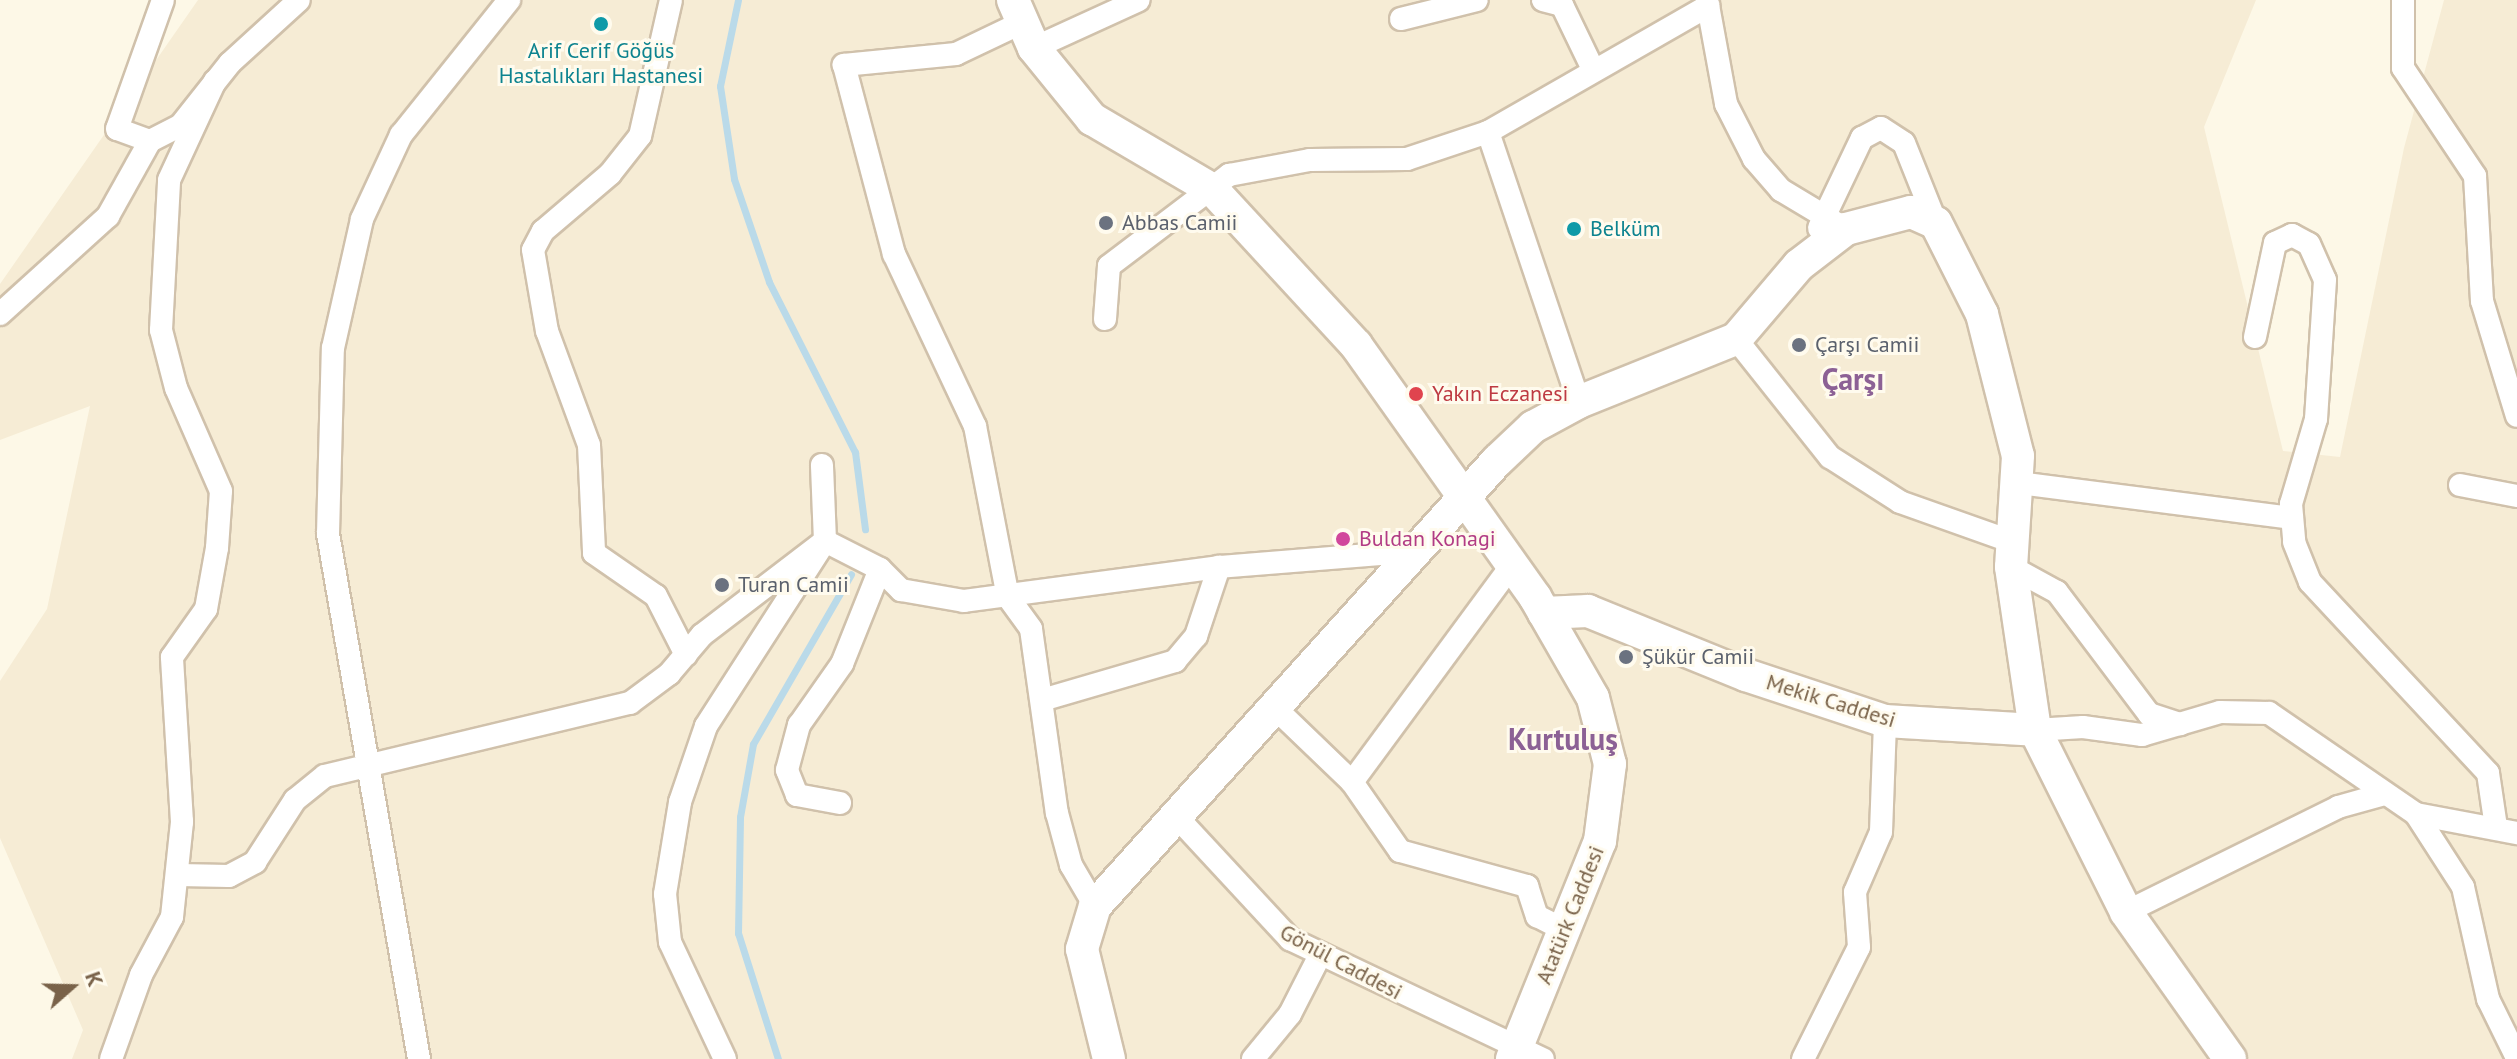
<!DOCTYPE html>
<html>
<head>
<meta charset="utf-8">
<style>
	body { margin:0 }
	#map { position:relative; width:2517px; height:1059px; overflow:hidden; background:#fdf8e7; font-family:"PT Sans",sans-serif }
	div>[style] { position:absolute }
	.residential>* { inset:0; background:#f6ecd5 }
	.stream>* { height:7px; margin:-3.5px; padding:0 3.5px; transform-origin:3.5px; border-radius:3.5px; background:#badae9 }
	.roads { filter:drop-shadow(2px 0 #d0c1ab) drop-shadow(-2px 0 #d0c1ab) drop-shadow(0 2px #d0c1ab) drop-shadow(0 -2px #d0c1ab) }
	.street>* { height:22px; margin:-11px; padding:0 11px; transform-origin:11px; border-radius:11px; background:#fff }
	.secondary>* { height:32px; margin:-16px; padding:0 16px; transform-origin:16px; border-radius:16px; background:#fff }
	.dots>* { width:22px; height:22px; translate:-50% -50%; box-sizing:border-box; border:4px solid #fffbee; border-radius:50% }
	span { translate:-50% -50%; white-space:nowrap; text-align:center; line-height:1.15; -webkit-text-stroke:6px #fffbee; paint-order:stroke }
	.culture-label { font-size:22px; color:#0d838f }
	.left { translate:0 -50%; text-align:left }
	.worship-label { font-size:22px; color:#5b616d }
	.health-label { font-size:22px; color:#be3a42 }
	.hotel-label { font-size:22px; color:#b23c85 }
	.street-label { font-size:22px; color:#796249 }
	.district-label { font-size:30px; color:#8c6195; font-weight:700 }
	.north { position:absolute; left:32px; top:947px; width:80px; height:80px; -webkit-text-stroke:6px #fffbee; paint-order:stroke; rotate:70deg; font-size:22px; font-weight:700; line-height:32px; text-align:center; color:#796249 }
	.north::after { content:''; display:block; margin:auto; width:28px; height:36px; background:#796249; clip-path:polygon(50% 0,100% 100%,50% 72%,0 100%) }
</style>
</head>
<body>
<div id="map">
	<div class="residential">
		<div style="clip-path:polygon(198px 0,2256px 0,2204px 127px,2283px 451px,2340px 457px,2404px 148px,2444px 0,2517px 0,2517px 1059px,72px 1059px,83px 1030px,0 838px,0 681px,47px 609px,90px 406px,0 440px,0 284px)"></div>
	</div>
	<div class="stream">
		<div style="left:738px;top:0;width:88px;rotate:101.8deg"></div>
		<div style="left:720px;top:86px;width:94px;rotate:81.4deg"></div>
		<div style="left:734px;top:179px;width:109px;rotate:71.2deg"></div>
		<div style="left:769px;top:282px;width:191px;rotate:63.2deg"></div>
		<div style="left:855px;top:452px;width:78px;rotate:82.6deg"></div>
		<div style="left:778px;top:1059px;width:132px;rotate:-107.6deg"></div>
		<div style="left:738px;top:933px;width:116px;rotate:-89deg"></div>
		<div style="left:740px;top:817px;width:74px;rotate:-79.9deg"></div>
		<div style="left:753px;top:744px;width:196px;rotate:-60deg"></div>
	</div>
	<div class="roads">
		<div class="street">
			<div style="left:163px;top:0;width:137px;rotate:109.6deg"></div>
			<div style="left:117px;top:129px;width:35px;rotate:20deg"></div>
			<div style="left:150px;top:141px;width:34px;rotate:-27deg"></div>
			<div style="left:180px;top:126px;width:80px;rotate:-51.6deg"></div>
			<div style="left:230px;top:63px;width:93px;rotate:-42.4deg"></div>
			<div style="left:671px;top:0;width:139px;rotate:102.8deg"></div>
			<div style="left:640px;top:136px;width:48px;rotate:128.3deg"></div>
			<div style="left:610px;top:174px;width:88px;rotate:139.6deg"></div>
			<div style="left:543px;top:231px;width:21px;rotate:118deg"></div>
			<div style="left:533px;top:250px;width:82px;rotate:80.2deg"></div>
			<div style="left:547px;top:331px;width:121px;rotate:69.8deg"></div>
			<div style="left:589px;top:445px;width:108px;rotate:87.3deg"></div>
			<div style="left:594px;top:553px;width:75px;rotate:34.7deg"></div>
			<div style="left:656px;top:596px;width:66px;rotate:63deg"></div>
			<div style="left:1543px;top:0;width:20px;rotate:15deg"></div>
			<div style="left:1562px;top:5px;width:71px;rotate:64.2deg"></div>
			<div style="left:1707px;top:0;width:106px;rotate:79.6deg"></div>
			<div style="left:1726px;top:104px;width:62px;rotate:63deg"></div>
			<div style="left:1754px;top:159px;width:41px;rotate:48.9deg"></div>
			<div style="left:1781px;top:190px;width:76px;rotate:31deg"></div>
			<div style="left:2403px;top:0;width:68px;rotate:90deg"></div>
			<div style="left:2403px;top:68px;width:130px;rotate:56.3deg"></div>
			<div style="left:2475px;top:176px;width:125px;rotate:86.8deg"></div>
			<div style="left:2482px;top:301px;width:120px;rotate:73.1deg"></div>
			<div style="left:1401px;top:19px;width:78px;rotate:-14deg"></div>
			<div style="left:1023px;top:22px;width:74px;rotate:154.5deg"></div>
			<div style="left:956px;top:54px;width:113px;rotate:174.4deg"></div>
			<div style="left:844px;top:65px;width:196px;rotate:75.2deg"></div>
			<div style="left:894px;top:254px;width:190px;rotate:64.8deg"></div>
			<div style="left:975px;top:426px;width:174px;rotate:79.1deg"></div>
			<div style="left:1008px;top:597px;width:39px;rotate:54deg"></div>
			<div style="left:1031px;top:629px;width:186px;rotate:82deg"></div>
			<div style="left:1057px;top:813px;width:54px;rotate:74.9deg"></div>
			<div style="left:1071px;top:865px;width:48px;rotate:59.7deg"></div>
			<div style="left:1034px;top:48px;width:115px;rotate:-24.6deg"></div>
			<div style="left:1488px;top:132px;width:285px;rotate:71.4deg"></div>
			<div style="left:1819px;top:228px;width:100px;rotate:-64.5deg"></div>
			<div style="left:1862px;top:138px;width:21px;rotate:-28deg"></div>
			<div style="left:1881px;top:128px;width:27px;rotate:33deg"></div>
			<div style="left:1904px;top:143px;width:86px;rotate:68.2deg"></div>
			<div style="left:0;top:314px;width:146px;rotate:-42.2deg"></div>
			<div style="left:108px;top:216px;width:86px;rotate:-60.8deg"></div>
			<div style="left:1105px;top:319px;width:53px;rotate:-85.7deg"></div>
			<div style="left:1109px;top:266px;width:151px;rotate:-37.2deg"></div>
			<div style="left:1229px;top:175px;width:82px;rotate:-10.5deg"></div>
			<div style="left:1310px;top:160px;width:97px;rotate:-0.6deg"></div>
			<div style="left:1407px;top:159px;width:85px;rotate:-18.4deg"></div>
			<div style="left:1488px;top:132px;width:254px;rotate:-29.8deg"></div>
			<div style="left:2255px;top:337px;width:96px;rotate:-78deg"></div>
			<div style="left:2275px;top:243px;width:19px;rotate:-25deg"></div>
			<div style="left:2292px;top:235px;width:19px;rotate:28deg"></div>
			<div style="left:2309px;top:244px;width:39px;rotate:66deg"></div>
			<div style="left:2325px;top:280px;width:139px;rotate:93.7deg"></div>
			<div style="left:2316px;top:419px;width:89px;rotate:106.4deg"></div>
			<div style="left:2291px;top:504px;width:38px;rotate:85deg"></div>
			<div style="left:2294px;top:542px;width:43px;rotate:68.2deg"></div>
			<div style="left:2310px;top:582px;width:261px;rotate:47deg"></div>
			<div style="left:2488px;top:773px;width:55px;rotate:81.6deg"></div>
			<div style="left:1736px;top:339px;width:151px;rotate:51.5deg"></div>
			<div style="left:1830px;top:457px;width:83px;rotate:32.7deg"></div>
			<div style="left:1900px;top:502px;width:117px;rotate:19.5deg"></div>
			<div style="left:2019px;top:483px;width:275px;rotate:7.3deg"></div>
			<div style="left:2460px;top:485px;width:58px;rotate:10.9deg"></div>
			<div style="left:2011px;top:567px;width:52px;rotate:28.5deg"></div>
			<div style="left:2057px;top:592px;width:153px;rotate:53deg"></div>
			<div style="left:2149px;top:714px;width:33px;rotate:18deg"></div>
			<div style="left:1042px;top:700px;width:139px;rotate:-16.3deg"></div>
			<div style="left:1175px;top:661px;width:33px;rotate:-50deg"></div>
			<div style="left:1196px;top:636px;width:73px;rotate:-71.6deg"></div>
			<div style="left:1275px;top:708px;width:107px;rotate:43.9deg"></div>
			<div style="left:1352px;top:782px;width:84px;rotate:55.2deg"></div>
			<div style="left:1400px;top:851px;width:132px;rotate:15.4deg"></div>
			<div style="left:1527px;top:886px;width:32px;rotate:72deg"></div>
			<div style="left:1537px;top:916px;width:30px;rotate:27deg"></div>
			<div style="left:2035px;top:730px;width:48px;rotate:-3.6deg"></div>
			<div style="left:2083px;top:727px;width:60px;rotate:7.7deg"></div>
			<div style="left:2142px;top:735px;width:81px;rotate:-16.4deg"></div>
			<div style="left:2220px;top:712px;width:49px;rotate:1.2deg"></div>
			<div style="left:2269px;top:713px;width:178px;rotate:34.5deg"></div>
			<div style="left:2416px;top:814px;width:103px;rotate:10.7deg"></div>
			<div style="left:1352px;top:782px;width:270px;rotate:-53.6deg"></div>
			<div style="left:840px;top:803px;width:44px;rotate:-169.5deg"></div>
			<div style="left:797px;top:795px;width:27px;rotate:-112deg"></div>
			<div style="left:787px;top:770px;width:47px;rotate:-75.1deg"></div>
			<div style="left:799px;top:725px;width:75px;rotate:-54.8deg"></div>
			<div style="left:842px;top:664px;width:102px;rotate:-68.2deg"></div>
			<div style="left:2416px;top:814px;width:87px;rotate:57.2deg"></div>
			<div style="left:2463px;top:887px;width:115px;rotate:77.4deg"></div>
			<div style="left:2488px;top:999px;width:66px;rotate:63.8deg"></div>
			<div style="left:1176px;top:816px;width:168px;rotate:47.2deg"></div>
			<div style="left:1290px;top:939px;width:280px;rotate:25.4deg"></div>
			<div style="left:179px;top:875px;width:50px;rotate:1.1deg"></div>
			<div style="left:229px;top:876px;width:30px;rotate:-28deg"></div>
			<div style="left:255px;top:862px;width:74px;rotate:-57.2deg"></div>
			<div style="left:295px;top:800px;width:38px;rotate:-39deg"></div>
			<div style="left:325px;top:776px;width:314px;rotate:-13.5deg"></div>
			<div style="left:630px;top:703px;width:49px;rotate:-36.6deg"></div>
			<div style="left:669px;top:674px;width:51px;rotate:-49.8deg"></div>
			<div style="left:702px;top:635px;width:155px;rotate:-37.4deg"></div>
			<div style="left:825px;top:541px;width:62px;rotate:27deg"></div>
			<div style="left:880px;top:569px;width:30px;rotate:45deg"></div>
			<div style="left:901px;top:590px;width:64px;rotate:9.9deg"></div>
			<div style="left:964px;top:601px;width:257px;rotate:-7.6deg"></div>
			<div style="left:1219px;top:567px;width:201px;rotate:-4.6deg"></div>
			<div style="left:2126px;top:912px;width:237px;rotate:-26.3deg"></div>
			<div style="left:2338px;top:807px;width:45px;rotate:-15.6deg"></div>
			<div style="left:111px;top:1059px;width:89px;rotate:-70.3deg"></div>
			<div style="left:141px;top:975px;width:66px;rotate:-61.9deg"></div>
			<div style="left:172px;top:917px;width:96px;rotate:-84deg"></div>
			<div style="left:182px;top:822px;width:165px;rotate:-93.5deg"></div>
			<div style="left:172px;top:657px;width:59px;rotate:-54.7deg"></div>
			<div style="left:206px;top:609px;width:62px;rotate:-79.8deg"></div>
			<div style="left:217px;top:548px;width:57px;rotate:-86deg"></div>
			<div style="left:221px;top:491px;width:112px;rotate:-113.6deg"></div>
			<div style="left:176px;top:388px;width:60px;rotate:-104.5deg"></div>
			<div style="left:161px;top:330px;width:150px;rotate:-86.9deg"></div>
			<div style="left:169px;top:180px;width:109px;rotate:-65.1deg"></div>
			<div style="left:419px;top:1059px;width:533px;rotate:-99.83deg"></div>
			<div style="left:328px;top:534px;width:186px;rotate:-88.5deg"></div>
			<div style="left:333px;top:348px;width:132px;rotate:-77.3deg"></div>
			<div style="left:362px;top:219px;width:93px;rotate:-65.1deg"></div>
			<div style="left:401px;top:135px;width:173px;rotate:-51.3deg"></div>
			<div style="left:725px;top:1059px;width:129px;rotate:-115.2deg"></div>
			<div style="left:670px;top:942px;width:48px;rotate:-95.9deg"></div>
			<div style="left:665px;top:894px;width:93px;rotate:-80.7deg"></div>
			<div style="left:680px;top:802px;width:80px;rotate:-71.1deg"></div>
			<div style="left:706px;top:726px;width:220px;rotate:-57.2deg"></div>
			<div style="left:825px;top:541px;width:76px;rotate:-92.3deg"></div>
			<div style="left:1253px;top:1059px;width:58px;rotate:-50.6deg"></div>
			<div style="left:1290px;top:1014px;width:66px;rotate:-63deg"></div>
			<div style="left:1803px;top:1059px;width:125px;rotate:-63.4deg"></div>
			<div style="left:1859px;top:947px;width:55px;rotate:-94.2deg"></div>
			<div style="left:1855px;top:892px;width:65px;rotate:-66.6deg"></div>
			<div style="left:1881px;top:832px;width:111px;rotate:-87.9deg"></div>
		</div>
		<div class="secondary">
			<div style="left:1013px;top:0;width:52px;rotate:66.4deg"></div>
			<div style="left:1034px;top:48px;width:92px;rotate:50.8deg"></div>
			<div style="left:1092px;top:119px;width:140px;rotate:30.4deg"></div>
			<div style="left:1213px;top:190px;width:211px;rotate:47.3deg"></div>
			<div style="left:1356px;top:345px;width:309px;rotate:54.6deg"></div>
			<div style="left:1535px;top:597px;width:116px;rotate:60.1deg"></div>
			<div style="left:1593px;top:698px;width:68px;rotate:75.6deg"></div>
			<div style="left:1610px;top:764px;width:78px;rotate:97.4deg"></div>
			<div style="left:1600px;top:841px;width:235px;rotate:112deg"></div>
			<div style="left:1544px;top:613px;width:44px;rotate:-2.6deg"></div>
			<div style="left:1588px;top:611px;width:170px;rotate:22.1deg"></div>
			<div style="left:1746px;top:675px;width:146px;rotate:18.3deg"></div>
			<div style="left:1885px;top:721px;width:150px;rotate:3.4deg"></div>
			<div style="left:1109px;top:1059px;width:113px;rotate:-103.8deg"></div>
			<div style="left:1082px;top:949px;width:45px;rotate:-73.2deg"></div>
			<div style="left:1095px;top:906px;width:600px;rotate:-47.91deg"></div>
			<div style="left:1497px;top:461px;width:50px;rotate:-43.4deg"></div>
			<div style="left:1533px;top:427px;width:52px;rotate:-28.5deg"></div>
			<div style="left:1579px;top:402px;width:169px;rotate:-21.9deg"></div>
			<div style="left:1736px;top:339px;width:97px;rotate:-49.6deg"></div>
			<div style="left:1799px;top:265px;width:59px;rotate:-37.5deg"></div>
			<div style="left:1846px;top:229px;width:67px;rotate:-14.7deg"></div>
			<div style="left:1911px;top:212px;width:27px;rotate:24deg"></div>
			<div style="left:1936px;top:223px;width:102px;rotate:63.2deg"></div>
			<div style="left:1982px;top:314px;width:146px;rotate:75.8deg"></div>
			<div style="left:2018px;top:456px;width:111px;rotate:93.6deg"></div>
			<div style="left:2011px;top:567px;width:165px;rotate:81.6deg"></div>
			<div style="left:2035px;top:730px;width:203px;rotate:63.4deg"></div>
			<div style="left:2126px;top:912px;width:180px;rotate:54.7deg"></div>
		</div>
	</div>
	<div class="dots">
		<div style="left:601px;top:24px;background:#0f9aa8"></div>
		<div style="left:1106px;top:223px;background:#6b7280"></div>
		<div style="left:1574px;top:229px;background:#0f9aa8"></div>
		<div style="left:1799px;top:345px;background:#6b7280"></div>
		<div style="left:1416px;top:394px;background:#e0444e"></div>
		<div style="left:1343px;top:539px;background:#d1479c"></div>
		<div style="left:722px;top:585px;background:#6b7280"></div>
		<div style="left:1626px;top:657px;background:#6b7280"></div>
	</div>
	<div class="culture-label">
		<span style="left:601px;top:63px">Arif Cerif Göğüs<br>Hastalıkları Hastanesi</span>
		<span class="left" style="left:1590px;top:229px">Belküm</span>
	</div>
	<div class="worship-label">
		<span class="left" style="left:1122px;top:223px">Abbas Camii</span>
		<span class="left" style="left:1815px;top:345px">Çarşı Camii</span>
		<span class="left" style="left:738px;top:585px">Turan Camii</span>
		<span class="left" style="left:1642px;top:657px">Şükür Camii</span>
	</div>
	<div class="health-label">
		<span class="left" style="left:1432px;top:394px">Yakın Eczanesi</span>
	</div>
	<div class="hotel-label">
		<span class="left" style="left:1359px;top:539px">Buldan Konagi</span>
	</div>
	<div class="street-label">
		<span style="left:1831px;top:701px;rotate:17deg">Mekik Caddesi</span>
		<span style="left:1570px;top:915px;rotate:-68deg">Atatürk Caddesi</span>
		<span style="left:1341px;top:962px;rotate:28deg">Gönül Caddesi</span>
	</div>
	<div class="district-label">
		<span style="left:1853px;top:379px">Çarşı</span>
		<span style="left:1563px;top:739px">Kurtuluş</span>
	</div>
	<div class="north">K</div>
</div>
</body>
</html>
